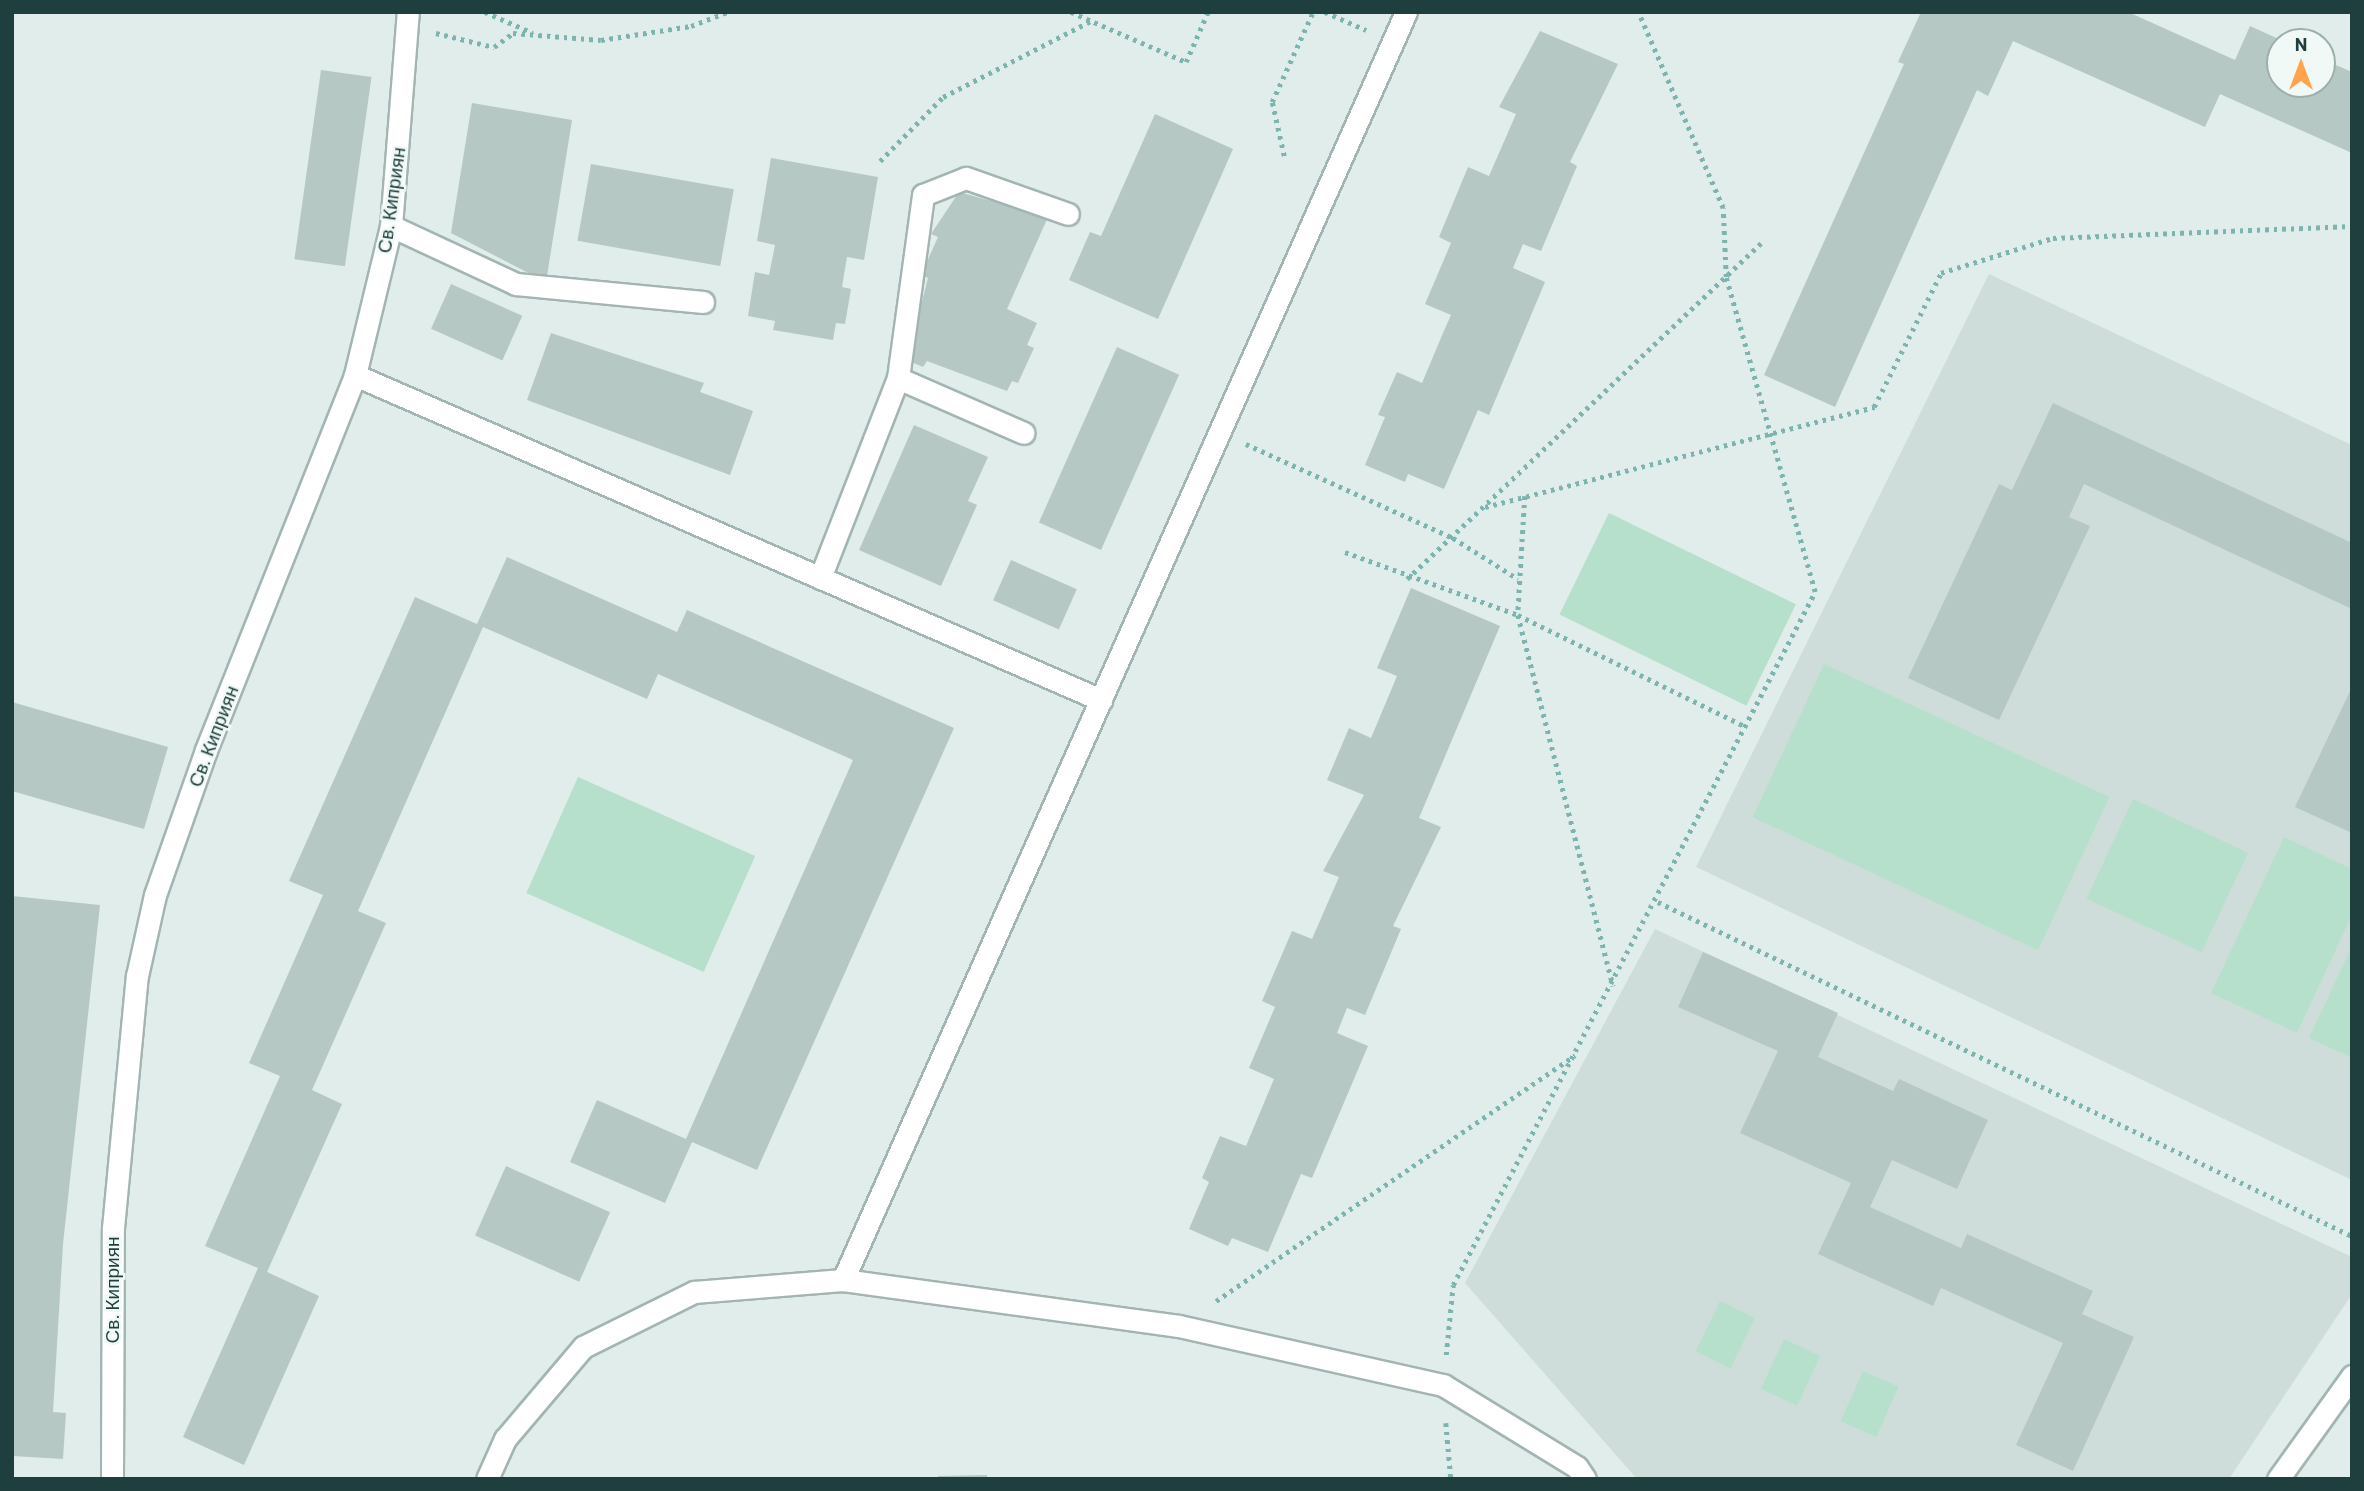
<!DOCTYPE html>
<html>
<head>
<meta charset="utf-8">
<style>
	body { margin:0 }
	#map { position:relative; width:2364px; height:1491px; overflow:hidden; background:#e1edea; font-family:Barlow,sans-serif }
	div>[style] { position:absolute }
	.built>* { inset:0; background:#cfddda }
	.green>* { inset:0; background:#b7e0cc; transform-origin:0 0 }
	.building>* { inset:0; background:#b6c8c4; transform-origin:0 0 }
	.path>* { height:4.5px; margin-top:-2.25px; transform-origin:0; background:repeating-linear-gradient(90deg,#7eb4b0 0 3.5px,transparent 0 8.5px) }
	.roads { filter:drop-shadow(2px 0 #a3b5b3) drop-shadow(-2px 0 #a3b5b3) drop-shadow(0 2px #a3b5b3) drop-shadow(0 -2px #a3b5b3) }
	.lane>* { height:21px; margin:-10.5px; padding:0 10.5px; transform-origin:10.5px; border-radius:10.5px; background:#fff }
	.street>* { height:21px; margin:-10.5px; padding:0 10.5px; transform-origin:10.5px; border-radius:10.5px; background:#fff }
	span { translate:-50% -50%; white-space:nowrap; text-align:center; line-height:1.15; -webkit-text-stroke:5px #f1f9f7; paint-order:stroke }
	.street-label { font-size:19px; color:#1f3f3e }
	.frame { position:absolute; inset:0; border:14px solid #1f3f3e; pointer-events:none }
	.north { position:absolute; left:2266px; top:28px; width:70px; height:70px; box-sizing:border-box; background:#f1f9f7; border:2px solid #9dafad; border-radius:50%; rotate:0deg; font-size:19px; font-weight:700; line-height:28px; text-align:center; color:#1f3f3e }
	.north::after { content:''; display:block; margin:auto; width:24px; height:32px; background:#ffa34c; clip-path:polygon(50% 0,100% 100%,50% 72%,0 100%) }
</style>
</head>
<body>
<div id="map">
	<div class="built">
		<div style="clip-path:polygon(1989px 274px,2352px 445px,2352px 1180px,1696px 867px)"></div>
		<div style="clip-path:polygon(1655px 929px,2352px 1257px,2352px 1294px,2229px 1479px,1637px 1479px,1465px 1283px)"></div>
	</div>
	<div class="green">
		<div style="left:1609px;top:513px;width:208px;height:113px;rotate:26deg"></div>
		<div style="left:1824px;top:664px;width:315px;height:169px;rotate:25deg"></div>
		<div style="left:578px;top:777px;width:194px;height:127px;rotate:24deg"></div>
		<div style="left:2133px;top:799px;width:127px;height:110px;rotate:25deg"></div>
		<div style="clip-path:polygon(2284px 837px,2352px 869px,2352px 915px,2297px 1033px,2211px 993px)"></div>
		<div style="clip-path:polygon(2352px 946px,2352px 1058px,2309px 1038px)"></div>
		<div style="left:1720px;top:1301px;width:39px;height:56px;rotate:26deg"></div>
		<div style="left:1784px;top:1339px;width:40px;height:55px;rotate:25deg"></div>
		<div style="left:1863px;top:1371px;width:39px;height:55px;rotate:24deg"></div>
	</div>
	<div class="building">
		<div style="clip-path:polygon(1921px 12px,2128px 12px,2235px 60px,2250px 26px,2285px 42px,2280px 84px,2322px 84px,2322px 59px,2352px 72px,2352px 153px,2220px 94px,2205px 127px,2013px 41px,1988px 96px,1977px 90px,1835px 407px,1764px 375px,1904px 64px,1898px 62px)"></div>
		<div style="clip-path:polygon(1540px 31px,1618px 64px,1570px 162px,1577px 166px,1541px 251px,1523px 244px,1513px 268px,1545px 282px,1489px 415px,1478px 410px,1444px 489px,1408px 474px,1405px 482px,1365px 465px,1385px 417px,1378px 415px,1397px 372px,1422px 383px,1443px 333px,1451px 315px,1425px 304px,1451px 243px,1439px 237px,1468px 167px,1489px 176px,1516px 114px,1499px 107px)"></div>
		<div style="left:321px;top:70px;width:51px;height:191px;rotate:8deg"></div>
		<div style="clip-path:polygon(472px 103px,572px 120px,546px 282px,451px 233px)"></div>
		<div style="clip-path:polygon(1155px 114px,1233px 149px,1158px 319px,1069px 280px,1090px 232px,1101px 236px)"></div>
		<div style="clip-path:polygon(771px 158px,878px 177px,864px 260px,847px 257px,842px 287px,851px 289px,845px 324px,836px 323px,833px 340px,773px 330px,775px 321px,748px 316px,755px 272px,769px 275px,775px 245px,757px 241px)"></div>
		<div style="left:591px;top:164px;width:145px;height:78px;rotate:10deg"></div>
		<div style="clip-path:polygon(959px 192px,1048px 217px,1007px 309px,1037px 323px,1027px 345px,1034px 348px,1018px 383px,1012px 381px,1007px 391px,927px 361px,923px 367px,907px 360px,928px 278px,921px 275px,938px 237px,931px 234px)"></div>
		<div style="left:451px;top:284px;width:78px;height:49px;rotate:24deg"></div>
		<div style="clip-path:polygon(551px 333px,704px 383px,700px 392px,753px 411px,730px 475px,527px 400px)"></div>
		<div style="left:1117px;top:347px;width:68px;height:192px;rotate:24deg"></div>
		<div style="clip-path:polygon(2053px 403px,2352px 543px,2352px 609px,2084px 484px,2069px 517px,2090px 526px,1999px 720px,1908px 678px,1999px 484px,2012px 490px)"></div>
		<div style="clip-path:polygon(914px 425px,988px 457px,968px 501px,977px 505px,941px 586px,859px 550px)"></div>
		<div style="clip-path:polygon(507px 557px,677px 632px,687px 610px,954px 728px,757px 1170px,692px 1142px,665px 1203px,570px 1162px,597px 1100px,686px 1139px,853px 760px,658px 674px,647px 699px,483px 627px,358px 911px,386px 923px,312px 1090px,342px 1104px,267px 1272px,319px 1296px,244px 1465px,183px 1437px,258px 1268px,205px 1246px,280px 1076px,249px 1063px,323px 895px,289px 881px,415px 597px,477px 624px)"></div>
		<div style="left:1011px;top:560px;width:72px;height:44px;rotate:24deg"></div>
		<div style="clip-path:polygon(1411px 588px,1500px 626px,1419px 818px,1441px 827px,1393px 926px,1401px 929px,1365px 1015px,1347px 1008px,1337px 1033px,1368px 1046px,1312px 1178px,1301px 1174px,1268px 1252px,1232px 1238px,1228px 1246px,1189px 1229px,1209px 1182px,1202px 1178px,1220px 1136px,1246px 1146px,1274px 1079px,1249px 1068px,1275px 1007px,1262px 1001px,1292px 931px,1312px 939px,1339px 877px,1323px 871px,1364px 795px,1327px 780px,1349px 728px,1371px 738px,1397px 676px,1377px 668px)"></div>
		<div style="clip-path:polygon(2352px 687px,2352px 833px,2295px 807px)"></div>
		<div style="clip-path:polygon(12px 702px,168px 747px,144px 829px,12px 791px)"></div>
		<div style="clip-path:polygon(12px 896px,100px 905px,63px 1244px,53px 1412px,66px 1413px,63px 1459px,12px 1456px)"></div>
		<div style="clip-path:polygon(1703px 952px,1838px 1013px,1818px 1057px,1893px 1091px,1899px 1079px,1988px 1120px,1957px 1189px,1892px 1160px,1870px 1207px,1961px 1248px,1967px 1234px,2093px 1291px,2082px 1314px,2134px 1337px,2073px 1471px,2016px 1445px,2063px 1343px,1941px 1288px,1933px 1306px,1818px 1254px,1851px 1183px,1740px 1133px,1778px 1051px,1678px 1007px)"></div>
		<div style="left:506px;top:1166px;width:114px;height:76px;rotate:24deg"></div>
		<div style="clip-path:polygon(987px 1475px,987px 1479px,938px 1479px,938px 1476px)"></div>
	</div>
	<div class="path">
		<div style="left:485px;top:12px;width:52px;rotate:23.6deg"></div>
		<div style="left:1071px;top:12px;width:125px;rotate:23.5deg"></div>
		<div style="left:1186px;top:62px;width:55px;rotate:-66.3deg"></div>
		<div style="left:1325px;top:12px;width:45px;rotate:23.7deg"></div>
		<div style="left:436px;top:33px;width:60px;rotate:13.6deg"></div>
		<div style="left:494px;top:47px;width:24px;rotate:-36deg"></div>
		<div style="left:513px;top:33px;width:88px;rotate:4.5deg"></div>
		<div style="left:601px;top:40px;width:91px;rotate:-8.8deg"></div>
		<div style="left:691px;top:26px;width:40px;rotate:-21deg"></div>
		<div style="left:1284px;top:156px;width:55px;rotate:-102.5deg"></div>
		<div style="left:1272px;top:102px;width:99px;rotate:-65.5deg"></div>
		<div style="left:880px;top:161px;width:90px;rotate:-45.5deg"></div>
		<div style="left:943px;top:97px;width:166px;rotate:-27.2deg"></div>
		<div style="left:1246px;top:444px;width:227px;rotate:24.4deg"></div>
		<div style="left:1453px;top:538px;width:77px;rotate:32.2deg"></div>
		<div style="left:1525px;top:496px;width:119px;rotate:93.4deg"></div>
		<div style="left:1518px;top:615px;width:383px;rotate:75.6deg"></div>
		<div style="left:1485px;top:507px;width:402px;rotate:-14.4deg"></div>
		<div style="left:1874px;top:407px;width:150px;rotate:-63.4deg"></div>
		<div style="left:1941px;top:273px;width:117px;rotate:-17.4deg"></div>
		<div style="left:2053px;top:238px;width:299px;rotate:-2.3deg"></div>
		<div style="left:1345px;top:552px;width:184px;rotate:20deg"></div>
		<div style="left:1518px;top:615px;width:255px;rotate:26.1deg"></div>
		<div style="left:1407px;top:579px;width:491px;rotate:-43.5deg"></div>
		<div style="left:1658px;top:902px;width:770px;rotate:25.7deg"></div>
		<div style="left:1216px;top:1301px;width:435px;rotate:-34.4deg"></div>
		<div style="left:1446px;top:1355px;width:70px;rotate:-84.3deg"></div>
		<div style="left:1453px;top:1285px;width:782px;rotate:-62.42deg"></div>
		<div style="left:1815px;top:592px;width:327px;rotate:-105.8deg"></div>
		<div style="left:1726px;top:277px;width:69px;rotate:-92.5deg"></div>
		<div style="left:1723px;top:208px;width:214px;rotate:-113.4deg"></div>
		<div style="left:1446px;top:1423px;width:56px;rotate:84.9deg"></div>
	</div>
	<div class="roads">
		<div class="lane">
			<div style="left:391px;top:226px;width:138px;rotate:24.9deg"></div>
			<div style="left:516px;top:284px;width:188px;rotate:5.5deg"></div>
			<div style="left:898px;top:378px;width:137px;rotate:23.6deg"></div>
			<div style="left:820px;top:578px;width:215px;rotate:-68.7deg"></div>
			<div style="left:898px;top:378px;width:185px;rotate:-82.2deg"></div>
			<div style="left:923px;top:195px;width:46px;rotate:-21.6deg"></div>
			<div style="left:966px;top:178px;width:108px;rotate:19.4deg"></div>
		</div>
		<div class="street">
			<div style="left:355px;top:375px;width:814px;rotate:23.54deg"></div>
			<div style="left:843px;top:1280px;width:1387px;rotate:-66.06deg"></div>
			<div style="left:112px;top:1479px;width:251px;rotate:-89.8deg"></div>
			<div style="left:113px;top:1228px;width:253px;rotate:-84.6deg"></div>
			<div style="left:137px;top:976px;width:83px;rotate:-77.5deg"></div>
			<div style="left:155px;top:895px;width:154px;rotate:-70.6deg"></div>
			<div style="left:206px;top:750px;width:404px;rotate:-68.3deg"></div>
			<div style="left:355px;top:375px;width:153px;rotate:-76.4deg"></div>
			<div style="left:391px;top:226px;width:215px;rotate:-85.5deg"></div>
			<div style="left:487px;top:1479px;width:44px;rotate:-65.8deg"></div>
			<div style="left:505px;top:1439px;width:121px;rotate:-49.7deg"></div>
			<div style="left:583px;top:1347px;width:124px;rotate:-26.4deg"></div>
			<div style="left:694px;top:1292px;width:149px;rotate:-4.6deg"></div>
			<div style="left:843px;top:1280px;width:339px;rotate:7.8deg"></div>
			<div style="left:1179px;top:1326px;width:271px;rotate:12.6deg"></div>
			<div style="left:1443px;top:1385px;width:157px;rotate:31.5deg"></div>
			<div style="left:1577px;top:1467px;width:14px;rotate:56deg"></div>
			<div style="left:2278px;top:1479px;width:127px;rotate:-54.3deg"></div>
		</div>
	</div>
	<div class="street-label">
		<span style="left:391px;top:200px;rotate:-82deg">Св. Киприян</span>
		<span style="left:213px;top:736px;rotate:-69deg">Св. Киприян</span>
		<span style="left:112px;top:1290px;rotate:-90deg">Св. Киприян</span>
	</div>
	<div class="frame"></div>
	<div class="north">N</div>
</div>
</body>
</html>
